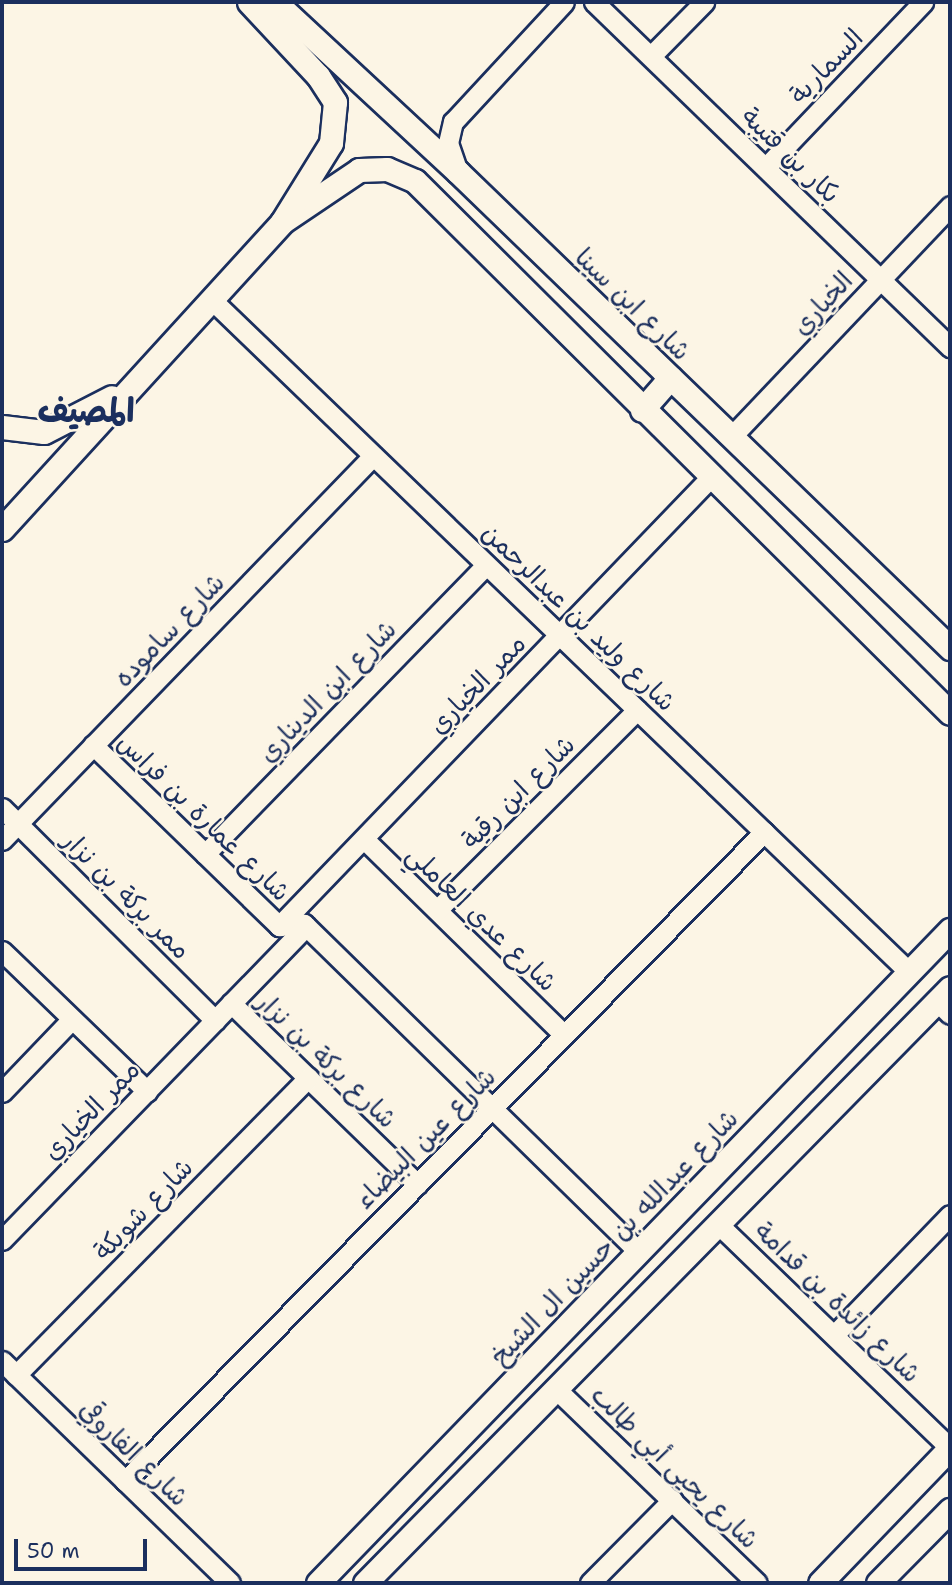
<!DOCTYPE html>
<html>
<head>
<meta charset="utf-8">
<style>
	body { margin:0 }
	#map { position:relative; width:952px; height:1585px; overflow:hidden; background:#fcf5e5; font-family:"Shantell Sans","Playpen Sans Arabic",sans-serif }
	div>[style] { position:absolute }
	.roads { filter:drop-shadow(2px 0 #1b2f5e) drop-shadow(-2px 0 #1b2f5e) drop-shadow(0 2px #1b2f5e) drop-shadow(0 -2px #1b2f5e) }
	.minor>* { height:19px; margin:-9.5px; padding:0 9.5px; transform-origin:9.5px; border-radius:9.5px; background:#fcf5e5 }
	.tertiary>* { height:23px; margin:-11.5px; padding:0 11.5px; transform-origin:11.5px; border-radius:11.5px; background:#fcf5e5 }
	span { translate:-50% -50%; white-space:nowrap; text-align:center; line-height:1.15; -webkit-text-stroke:5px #fcf5e5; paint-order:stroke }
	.street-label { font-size:26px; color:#1b2f5e }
	.district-label { font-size:33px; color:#1b2f5e; font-weight:700 }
	.frame { position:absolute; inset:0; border:4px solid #1b2f5e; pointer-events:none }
	.scale { position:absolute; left:14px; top:1539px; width:133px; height:32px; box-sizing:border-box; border:4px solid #1b2f5e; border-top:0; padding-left:9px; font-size:21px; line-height:24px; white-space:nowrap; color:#1b2f5e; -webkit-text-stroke:5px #fcf5e5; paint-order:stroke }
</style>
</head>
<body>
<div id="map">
	<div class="roads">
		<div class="minor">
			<div style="left:594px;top:2px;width:496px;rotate:44.1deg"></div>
			<div style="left:651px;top:56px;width:76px;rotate:-45.5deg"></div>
			<div style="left:766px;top:167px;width:228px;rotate:-46.4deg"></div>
			<div style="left:458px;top:172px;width:31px;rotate:-109deg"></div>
			<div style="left:448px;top:143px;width:22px;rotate:-77deg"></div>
			<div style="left:453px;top:122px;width:163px;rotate:-47.2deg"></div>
			<div style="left:212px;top:300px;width:968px;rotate:43.95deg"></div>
			<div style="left:732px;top:436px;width:317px;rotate:-46.5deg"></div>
			<div style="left:93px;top:745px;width:260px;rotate:44.2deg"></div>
			<div style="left:2px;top:808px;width:301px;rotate:44.9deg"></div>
			<div style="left:364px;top:839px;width:280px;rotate:44.4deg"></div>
			<div style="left:2px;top:840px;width:534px;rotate:-45.99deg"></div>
			<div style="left:205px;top:854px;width:403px;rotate:-45.8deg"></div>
			<div style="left:437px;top:910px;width:283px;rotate:-45deg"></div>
			<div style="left:279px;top:926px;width:623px;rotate:-46.11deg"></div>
			<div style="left:279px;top:926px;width:25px;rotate:-5deg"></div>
			<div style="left:304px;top:924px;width:469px;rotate:44.4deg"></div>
			<div style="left:2px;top:951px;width:202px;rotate:44deg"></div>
			<div style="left:937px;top:1001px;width:18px;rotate:45deg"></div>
			<div style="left:231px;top:1003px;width:260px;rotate:44.2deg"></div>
			<div style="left:2px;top:1092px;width:101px;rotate:-46.2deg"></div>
			<div style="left:718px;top:1224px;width:322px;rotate:44deg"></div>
			<div style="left:2px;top:1240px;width:437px;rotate:-45.9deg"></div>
			<div style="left:835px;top:1334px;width:165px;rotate:-46deg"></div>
			<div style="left:2px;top:1361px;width:318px;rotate:44.2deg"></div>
			<div style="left:16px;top:1375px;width:417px;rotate:-45.5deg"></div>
			<div style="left:556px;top:1389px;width:279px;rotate:44deg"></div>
			<div style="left:125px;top:1481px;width:911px;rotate:-45.44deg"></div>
			<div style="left:590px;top:1583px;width:117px;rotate:-45.3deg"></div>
		</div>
		<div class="tertiary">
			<div style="left:275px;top:2px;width:250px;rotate:42.9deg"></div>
			<div style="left:458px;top:172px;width:685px;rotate:44.05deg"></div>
			<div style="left:282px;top:222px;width:93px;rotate:-34deg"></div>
			<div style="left:359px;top:170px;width:28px;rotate:-2deg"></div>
			<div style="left:387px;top:169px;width:30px;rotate:23deg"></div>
			<div style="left:415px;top:181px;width:754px;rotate:44.84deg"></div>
			<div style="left:642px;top:410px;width:43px;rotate:-48.8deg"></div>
			<div style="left:2px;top:427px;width:42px;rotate:6.8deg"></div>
			<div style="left:44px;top:432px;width:76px;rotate:-27.2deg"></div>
			<div style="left:2px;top:529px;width:416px;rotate:-47.6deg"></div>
			<div style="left:282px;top:222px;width:93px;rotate:-58.2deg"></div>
			<div style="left:331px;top:143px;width:41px;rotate:-84.4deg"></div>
			<div style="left:335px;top:102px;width:31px;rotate:-123deg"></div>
			<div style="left:318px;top:76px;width:101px;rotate:-133deg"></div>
			<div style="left:318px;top:1583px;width:909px;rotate:-45.94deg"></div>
			<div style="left:365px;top:1583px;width:834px;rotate:-45.49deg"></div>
			<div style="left:820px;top:1583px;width:187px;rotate:-46.1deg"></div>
			<div style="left:878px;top:1583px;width:103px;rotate:-45.4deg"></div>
		</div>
	</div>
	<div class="street-label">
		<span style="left:826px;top:66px;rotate:-46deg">السمارية</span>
		<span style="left:791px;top:155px;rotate:44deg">بكار بن قتيبة</span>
		<span style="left:822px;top:303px;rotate:-47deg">الخياري</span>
		<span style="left:633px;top:304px;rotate:44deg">شارع ابن سينا</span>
		<span style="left:579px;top:617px;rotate:44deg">شارع وليد بن عبدالرحمن</span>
		<span style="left:169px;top:630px;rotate:-46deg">شارع ساموده</span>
		<span style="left:477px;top:684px;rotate:-46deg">ممر الخياري</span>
		<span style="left:327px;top:691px;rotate:-46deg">شارع ابن الديناري</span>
		<span style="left:518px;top:792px;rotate:-45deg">شارع ابن رقية</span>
		<span style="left:204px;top:817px;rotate:44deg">شارع عمارة بن فراس</span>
		<span style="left:127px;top:895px;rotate:45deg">ممر بركة بن نزار</span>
		<span style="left:482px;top:918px;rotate:44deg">شارع عدي العاملي</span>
		<span style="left:327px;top:1060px;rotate:44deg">شارع بركة بن نزار</span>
		<span style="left:91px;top:1110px;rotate:-46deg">ممر الخياري</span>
		<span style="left:425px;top:1138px;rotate:-45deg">شارع عين البيضاء</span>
		<span style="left:143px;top:1209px;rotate:-46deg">شارع شويكة</span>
		<span style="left:614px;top:1237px;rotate:-46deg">شارع عبدالله بن حسين ال الشيخ</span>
		<span style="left:838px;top:1302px;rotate:44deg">شارع زائدة بن قدامة</span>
		<span style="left:134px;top:1453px;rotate:44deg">شارع الفاروقي</span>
		<span style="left:675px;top:1467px;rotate:44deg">شارع يحيى أبي طالب</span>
	</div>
	<div class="district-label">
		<span style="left:86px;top:411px">المصيف</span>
	</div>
	<div class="frame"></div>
	<div class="scale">50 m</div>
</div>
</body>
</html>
